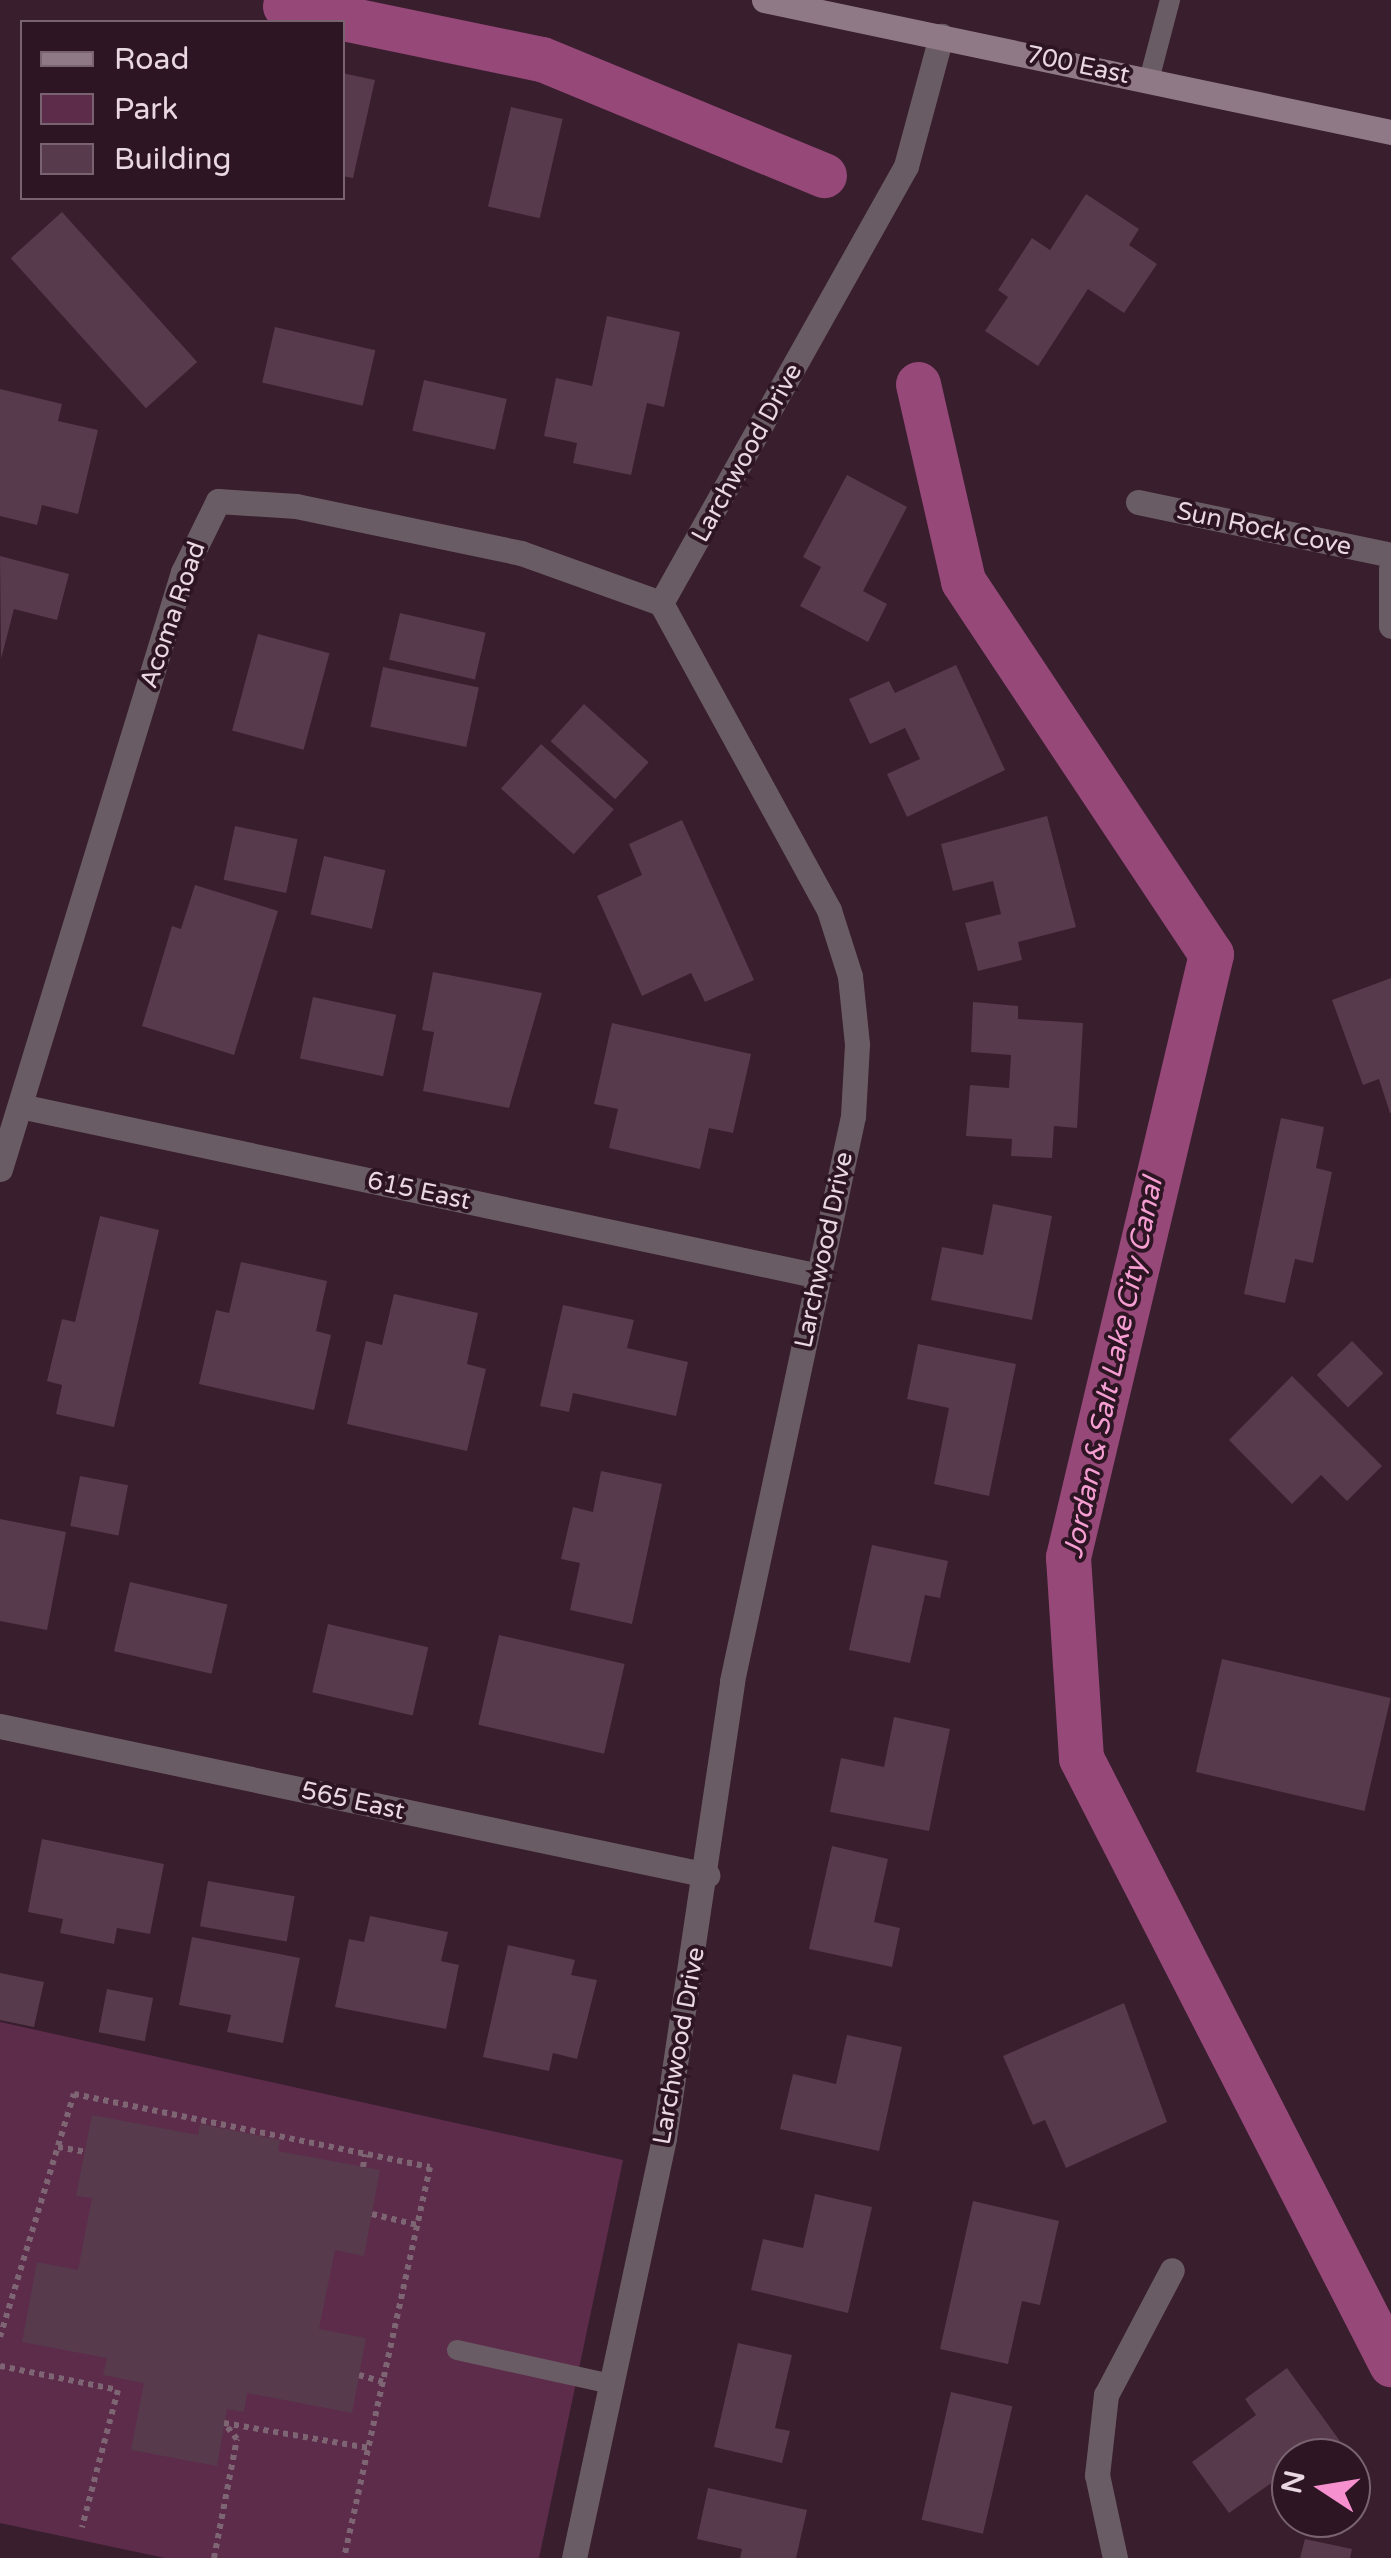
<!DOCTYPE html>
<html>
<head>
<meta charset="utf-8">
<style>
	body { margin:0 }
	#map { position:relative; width:1391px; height:2558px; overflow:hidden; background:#391e2e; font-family:"Varela Round",sans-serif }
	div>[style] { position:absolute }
	.green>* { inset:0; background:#5d2c4b }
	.canal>* { height:45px; margin:-22.5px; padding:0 22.5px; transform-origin:22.5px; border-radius:22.5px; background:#964879 }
	.building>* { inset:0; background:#573a4b; transform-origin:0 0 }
	.path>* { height:6px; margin-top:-3px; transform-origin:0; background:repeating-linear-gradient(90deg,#7d6573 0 5px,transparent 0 10px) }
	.lane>* { height:20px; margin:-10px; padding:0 10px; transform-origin:10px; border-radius:10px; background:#6a5c64 }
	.street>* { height:25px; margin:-12.5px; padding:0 12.5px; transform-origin:12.5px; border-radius:12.5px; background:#6a5c64 }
	.secondary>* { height:25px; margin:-12.5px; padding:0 12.5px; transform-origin:12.5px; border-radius:12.5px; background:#8f7986 }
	span { translate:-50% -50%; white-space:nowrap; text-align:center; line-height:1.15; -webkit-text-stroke:8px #2e1524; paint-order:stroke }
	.street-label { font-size:25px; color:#e9d7e1 }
	.water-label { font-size:28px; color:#f59ed2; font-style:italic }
	.legend { position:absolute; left:20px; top:20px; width:325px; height:180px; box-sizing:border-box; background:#2e1524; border:2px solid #796370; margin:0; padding:12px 18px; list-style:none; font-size:30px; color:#e9d7e1 }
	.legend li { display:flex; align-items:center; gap:20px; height:50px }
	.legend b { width:50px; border:2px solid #796370 }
	.north { position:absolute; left:1271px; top:2438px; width:100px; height:100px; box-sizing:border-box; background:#2e1524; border:2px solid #796370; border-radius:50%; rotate:282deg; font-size:28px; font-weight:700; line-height:40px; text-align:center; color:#e9d7e1 }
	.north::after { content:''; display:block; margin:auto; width:35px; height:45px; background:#f690cf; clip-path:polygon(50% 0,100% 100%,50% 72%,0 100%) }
</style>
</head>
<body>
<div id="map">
	<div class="green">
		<div style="clip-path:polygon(0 2022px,623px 2160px,539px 2558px,165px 2558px,0 2523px)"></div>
	</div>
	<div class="canal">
		<div style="left:285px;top:6px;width:262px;rotate:11.7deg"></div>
		<div style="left:542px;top:59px;width:305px;rotate:22.4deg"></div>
		<div style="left:918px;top:384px;width:202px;rotate:77.1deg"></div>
		<div style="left:963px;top:581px;width:448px;rotate:56.4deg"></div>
		<div style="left:1211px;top:954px;width:620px;rotate:103.34deg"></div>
		<div style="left:1068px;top:1557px;width:201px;rotate:86.3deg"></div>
		<div style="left:1081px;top:1758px;width:681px;rotate:62.91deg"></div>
	</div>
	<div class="building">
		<div style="clip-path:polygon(342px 73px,375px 80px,353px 178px,342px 176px)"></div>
		<div style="left:511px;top:107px;width:53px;height:102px;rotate:13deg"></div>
		<div style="clip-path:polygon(1086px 194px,1139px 229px,1129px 245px,1157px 264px,1124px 313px,1088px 289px,1038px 366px,985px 331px,1008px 297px,998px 290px,1032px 238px,1050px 250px)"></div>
		<div style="left:62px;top:212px;width:202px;height:69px;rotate:48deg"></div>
		<div style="clip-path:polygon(607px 316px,680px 332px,664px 407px,647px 403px,631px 475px,573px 463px,577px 443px,544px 436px,556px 378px,592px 386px)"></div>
		<div style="left:275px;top:327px;width:103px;height:57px;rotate:13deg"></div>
		<div style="left:424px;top:380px;width:85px;height:52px;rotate:13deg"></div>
		<div style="clip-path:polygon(0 389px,62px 404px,58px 421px,98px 430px,78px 514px,42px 505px,37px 525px,0 516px)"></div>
		<div style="clip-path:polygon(847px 475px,907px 507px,863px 591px,887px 604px,868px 642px,800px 606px,821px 567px,803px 557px)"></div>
		<div style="clip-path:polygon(0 556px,69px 574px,57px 620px,14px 609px,1px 659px)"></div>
		<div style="left:400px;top:613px;width:88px;height:48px;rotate:13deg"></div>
		<div style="left:258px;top:634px;width:74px;height:100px;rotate:15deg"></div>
		<div style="clip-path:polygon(956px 665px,1005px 770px,907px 817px,887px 774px,920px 759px,905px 728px,870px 744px,849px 699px,889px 681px,895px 693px)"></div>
		<div style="left:383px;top:667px;width:98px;height:61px;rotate:12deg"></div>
		<div style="left:584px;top:704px;width:87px;height:50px;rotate:42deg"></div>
		<div style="left:541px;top:744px;width:98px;height:60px;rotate:42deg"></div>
		<div style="clip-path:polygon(1047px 816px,1076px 927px,1018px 942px,1022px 960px,978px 971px,965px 923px,1001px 914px,993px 881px,953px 891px,941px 844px)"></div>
		<div style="clip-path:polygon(682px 820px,754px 980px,705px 1002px,691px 973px,642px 996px,597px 896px,642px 875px,629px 844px)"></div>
		<div style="left:235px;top:826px;width:64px;height:55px;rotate:12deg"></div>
		<div style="left:324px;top:856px;width:63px;height:60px;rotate:13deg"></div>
		<div style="clip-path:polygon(195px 885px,278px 911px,234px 1055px,142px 1026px,172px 926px,181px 929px)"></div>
		<div style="clip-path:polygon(433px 972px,542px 993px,509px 1108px,423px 1091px,434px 1032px,422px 1030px)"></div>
		<div style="clip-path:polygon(1391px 978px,1391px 1113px,1390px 1113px,1379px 1079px,1363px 1085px,1332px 1000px)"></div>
		<div style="left:313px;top:997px;width:85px;height:63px;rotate:12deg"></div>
		<div style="clip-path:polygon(973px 1002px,1018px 1006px,1018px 1019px,1083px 1023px,1077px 1128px,1054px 1126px,1052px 1158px,1011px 1156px,1012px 1139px,966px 1136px,970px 1085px,1009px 1088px,1011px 1055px,971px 1052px)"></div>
		<div style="clip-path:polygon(612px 1023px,751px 1054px,733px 1133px,709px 1128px,700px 1169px,609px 1148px,618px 1109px,594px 1104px)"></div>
		<div style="clip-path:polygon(1281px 1118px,1324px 1127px,1316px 1168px,1332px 1172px,1313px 1263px,1295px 1259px,1285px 1303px,1244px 1294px)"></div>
		<div style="clip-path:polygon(993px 1204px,1052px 1216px,1032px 1320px,931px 1300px,942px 1247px,983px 1255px)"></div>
		<div style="clip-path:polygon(100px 1216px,159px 1230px,114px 1427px,56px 1414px,62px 1385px,47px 1381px,62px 1319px,75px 1322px)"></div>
		<div style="clip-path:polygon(241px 1262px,327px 1281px,316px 1331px,331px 1335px,314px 1410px,199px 1384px,216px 1310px,229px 1313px)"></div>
		<div style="clip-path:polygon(394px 1294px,478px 1313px,467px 1364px,486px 1369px,467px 1451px,347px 1424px,366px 1341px,382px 1345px)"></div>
		<div style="clip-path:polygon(563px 1305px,634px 1320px,627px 1348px,688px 1362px,676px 1416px,573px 1393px,569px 1412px,540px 1406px)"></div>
		<div style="left:1352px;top:1341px;width:45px;height:49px;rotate:46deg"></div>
		<div style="clip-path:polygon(918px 1344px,1016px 1364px,989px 1496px,934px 1484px,949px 1408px,907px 1399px)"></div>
		<div style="clip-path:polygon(1292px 1376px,1382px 1466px,1347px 1501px,1321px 1475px,1292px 1504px,1229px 1440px)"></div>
		<div style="clip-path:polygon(601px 1471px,662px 1484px,632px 1624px,570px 1610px,580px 1563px,561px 1559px,573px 1507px,593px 1512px)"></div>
		<div style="left:80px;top:1476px;width:49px;height:51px;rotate:11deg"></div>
		<div style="clip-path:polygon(0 1519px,66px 1532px,47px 1630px,0 1621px)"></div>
		<div style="clip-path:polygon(872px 1545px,948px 1561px,940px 1598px,925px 1595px,910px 1663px,849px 1650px)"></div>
		<div style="left:130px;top:1582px;width:100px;height:71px;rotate:13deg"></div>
		<div style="left:328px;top:1624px;width:103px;height:70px;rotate:13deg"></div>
		<div style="left:499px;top:1635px;width:129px;height:92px;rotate:13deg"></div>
		<div style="left:1222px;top:1659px;width:173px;height:116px;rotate:13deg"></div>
		<div style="clip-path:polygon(894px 1717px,950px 1729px,929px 1831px,830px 1812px,841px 1758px,884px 1767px)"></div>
		<div style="clip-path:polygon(42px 1839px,164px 1864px,150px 1934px,117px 1928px,114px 1944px,60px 1933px,63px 1919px,28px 1912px)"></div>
		<div style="clip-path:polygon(832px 1846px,888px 1859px,874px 1922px,900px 1928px,892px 1967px,809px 1949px)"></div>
		<div style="left:208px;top:1881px;width:88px;height:46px;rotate:10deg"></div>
		<div style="clip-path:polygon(370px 1916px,448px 1932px,441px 1961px,459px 1965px,446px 2029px,335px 2007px,349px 1939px,364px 1942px)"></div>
		<div style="clip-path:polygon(192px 1937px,300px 1958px,283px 2043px,227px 2032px,231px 2015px,179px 2005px)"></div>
		<div style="clip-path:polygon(508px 1945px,575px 1960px,571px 1975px,597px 1980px,577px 2059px,553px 2053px,549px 2071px,483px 2057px)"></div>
		<div style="clip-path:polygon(0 1973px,44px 1982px,34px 2027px,0 2020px)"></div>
		<div style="left:107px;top:1989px;width:47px;height:44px;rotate:11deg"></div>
		<div style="clip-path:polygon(1124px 2003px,1167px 2122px,1066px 2168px,1045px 2120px,1033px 2125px,1003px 2056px)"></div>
		<div style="clip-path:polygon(847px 2035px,902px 2047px,879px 2151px,780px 2129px,793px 2074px,836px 2084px)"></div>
		<div style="clip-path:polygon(92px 2115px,198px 2135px,200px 2124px,280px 2140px,278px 2151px,380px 2170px,364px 2256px,335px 2250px,319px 2329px,366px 2338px,352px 2413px,247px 2393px,244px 2412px,227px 2409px,217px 2466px,131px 2450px,144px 2383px,103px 2375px,107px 2358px,22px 2342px,37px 2262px,78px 2270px,92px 2198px,76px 2196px)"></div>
		<div style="clip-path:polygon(815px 2194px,872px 2207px,848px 2313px,751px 2290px,763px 2239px,803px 2248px)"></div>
		<div style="clip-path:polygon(973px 2201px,1059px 2221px,1040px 2305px,1022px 2301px,1008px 2364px,940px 2349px)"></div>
		<div style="clip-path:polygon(738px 2343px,792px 2355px,775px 2428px,790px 2431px,782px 2463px,714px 2447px)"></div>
		<div style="clip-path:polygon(1287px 2368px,1345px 2448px,1331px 2458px,1291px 2458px,1291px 2469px,1229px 2513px,1192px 2462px,1256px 2415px,1245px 2399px)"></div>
		<div style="left:951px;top:2392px;width:63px;height:131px;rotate:13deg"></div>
		<div style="clip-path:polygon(708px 2488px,807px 2510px,796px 2558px,740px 2558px,742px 2549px,697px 2539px)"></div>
		<div style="clip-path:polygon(1305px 2539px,1352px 2549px,1350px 2558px,1300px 2558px)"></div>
	</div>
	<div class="path">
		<div style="left:58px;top:2147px;width:27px;rotate:10deg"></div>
		<div style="left:363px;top:2167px;width:13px;rotate:-81deg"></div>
		<div style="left:372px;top:2214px;width:46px;rotate:13.7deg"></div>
		<div style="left:0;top:2337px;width:254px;rotate:-73.1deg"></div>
		<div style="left:74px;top:2094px;width:363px;rotate:11.6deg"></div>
		<div style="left:430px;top:2167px;width:400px;rotate:102.4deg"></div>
		<div style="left:0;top:2366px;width:120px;rotate:11.5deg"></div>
		<div style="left:118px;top:2390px;width:142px;rotate:104.7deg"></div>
		<div style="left:359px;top:2375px;width:25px;rotate:16deg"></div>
		<div style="left:224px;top:2423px;width:147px;rotate:9.8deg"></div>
		<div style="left:214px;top:2558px;width:121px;rotate:-79.1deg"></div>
		<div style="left:237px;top:2439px;width:19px;rotate:-129deg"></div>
	</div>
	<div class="lane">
		<div style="left:1149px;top:80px;width:83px;rotate:-75.3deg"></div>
		<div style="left:457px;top:2350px;width:159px;rotate:12.4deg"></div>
	</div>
	<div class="street">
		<div style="left:1138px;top:502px;width:258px;rotate:11.8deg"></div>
		<div style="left:1391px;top:569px;width:57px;rotate:90deg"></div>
		<div style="left:20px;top:1106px;width:817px;rotate:12.01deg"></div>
		<div style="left:0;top:1169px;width:624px;rotate:-72.96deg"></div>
		<div style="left:183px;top:572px;width:79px;rotate:-63.8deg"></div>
		<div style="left:218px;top:501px;width:78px;rotate:3.7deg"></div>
		<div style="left:296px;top:506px;width:230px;rotate:11.8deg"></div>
		<div style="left:521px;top:553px;width:149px;rotate:19.7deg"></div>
		<div style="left:0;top:1726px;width:723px;rotate:11.9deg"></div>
		<div style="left:574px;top:2558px;width:430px;rotate:-77.9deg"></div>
		<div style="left:664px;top:2138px;width:462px;rotate:-81.5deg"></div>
		<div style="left:732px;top:1681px;width:578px;rotate:-77.91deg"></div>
		<div style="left:853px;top:1116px;width:72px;rotate:-86.8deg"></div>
		<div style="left:857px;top:1044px;width:68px;rotate:-95.9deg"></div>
		<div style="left:850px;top:976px;width:69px;rotate:-107.7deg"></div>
		<div style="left:829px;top:910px;width:350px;rotate:-118.7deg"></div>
		<div style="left:661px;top:603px;width:501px;rotate:-60.72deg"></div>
		<div style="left:906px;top:166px;width:135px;rotate:-74.9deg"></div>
		<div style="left:1115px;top:2558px;width:85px;rotate:-102.2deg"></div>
		<div style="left:1097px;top:2475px;width:81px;rotate:-83.6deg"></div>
		<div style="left:1106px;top:2395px;width:141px;rotate:-62.2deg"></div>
	</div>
	<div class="secondary">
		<div style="left:764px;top:0;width:641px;rotate:11.89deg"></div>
	</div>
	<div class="street-label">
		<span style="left:1078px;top:65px;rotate:12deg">700 East</span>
		<span style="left:747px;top:453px;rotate:-61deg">Larchwood Drive</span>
		<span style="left:1264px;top:529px;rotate:12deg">Sun Rock Cove</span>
		<span style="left:173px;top:615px;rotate:-71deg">Acoma Road</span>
		<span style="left:419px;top:1191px;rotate:12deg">615 East</span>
		<span style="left:824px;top:1250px;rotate:-78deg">Larchwood Drive</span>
		<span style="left:353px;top:1801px;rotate:12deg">565 East</span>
		<span style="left:679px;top:2046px;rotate:-80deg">Larchwood Drive</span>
	</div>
	<div class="water-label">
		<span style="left:1113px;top:1368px;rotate:-78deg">Jordan &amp; Salt Lake City Canal</span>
	</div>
	<ul class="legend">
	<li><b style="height:12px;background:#8f7986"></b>Road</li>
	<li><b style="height:28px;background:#5d2c4b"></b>Park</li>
	<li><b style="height:28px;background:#573a4b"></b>Building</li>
	</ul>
	<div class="north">N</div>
</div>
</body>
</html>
